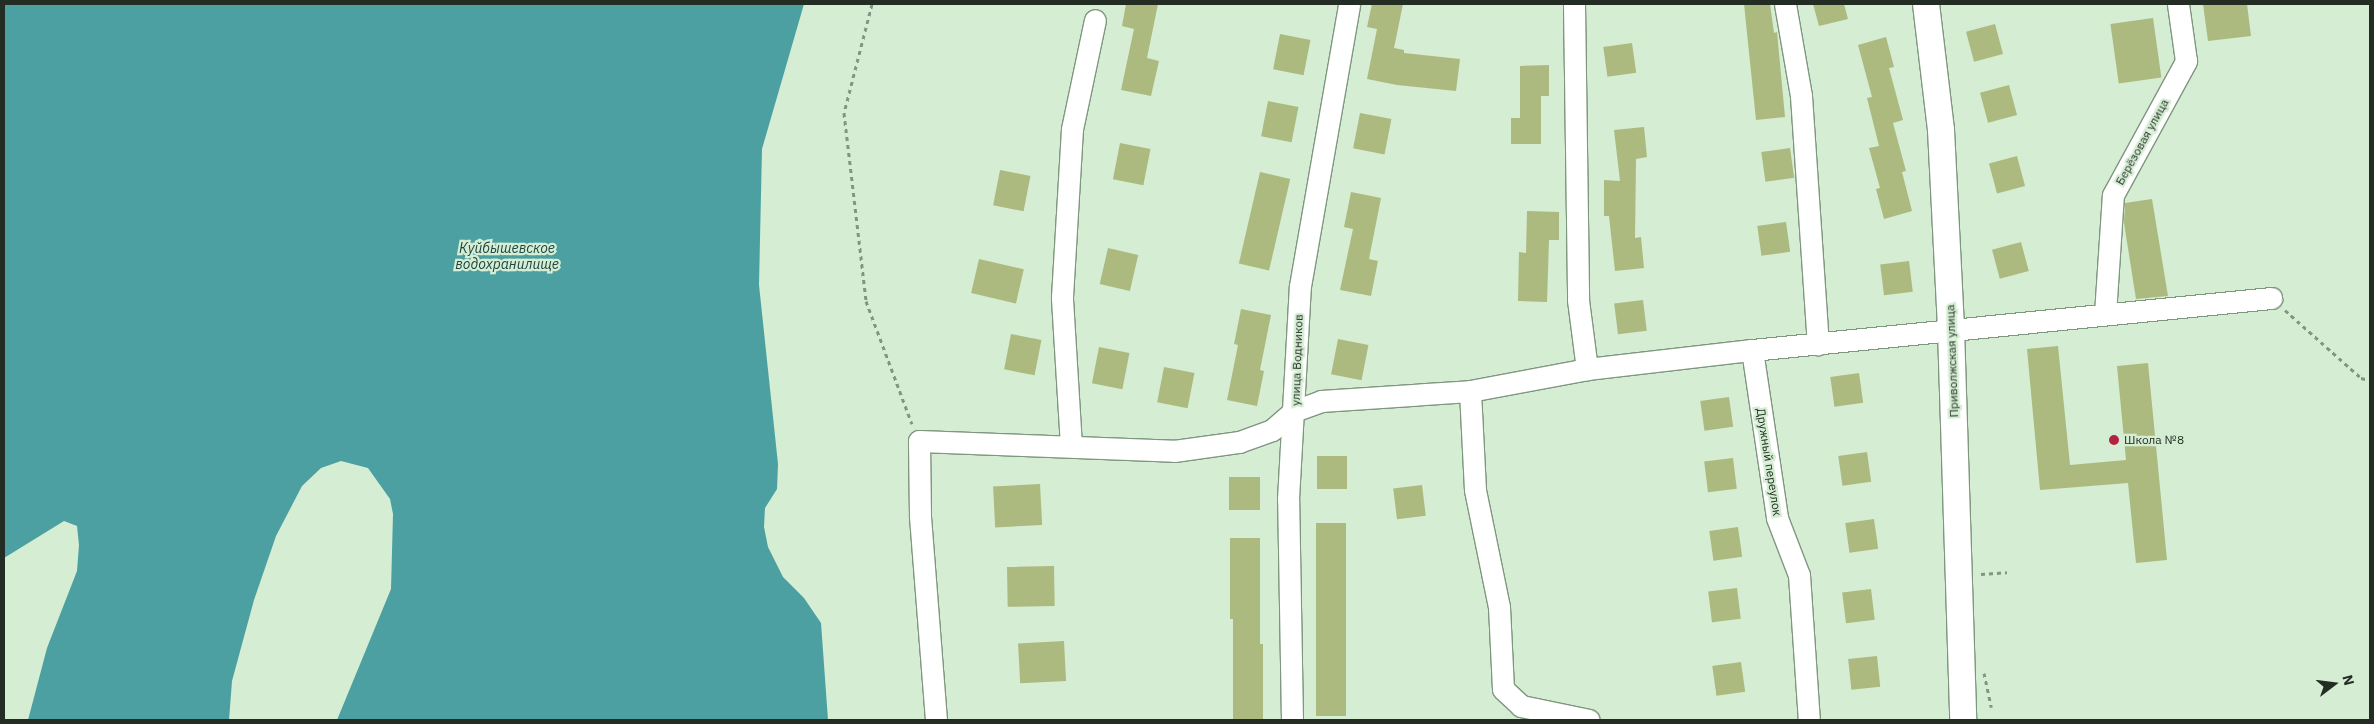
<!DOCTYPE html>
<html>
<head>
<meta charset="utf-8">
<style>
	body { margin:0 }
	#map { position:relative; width:2374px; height:724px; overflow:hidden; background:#d4edd3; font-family:"IBM Plex Sans",sans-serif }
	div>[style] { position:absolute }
	.water>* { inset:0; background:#4ca0a1 }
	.building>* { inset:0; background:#acba7f; transform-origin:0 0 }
	.path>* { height:3px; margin-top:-1.5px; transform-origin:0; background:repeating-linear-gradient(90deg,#839582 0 4px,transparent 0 8px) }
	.roads { filter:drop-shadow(1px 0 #7f967f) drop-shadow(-1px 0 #7f967f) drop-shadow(0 1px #7f967f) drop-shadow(0 -1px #7f967f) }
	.minor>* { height:21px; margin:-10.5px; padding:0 10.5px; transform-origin:10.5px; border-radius:10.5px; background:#fff }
	.major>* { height:26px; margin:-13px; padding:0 13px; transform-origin:13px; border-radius:13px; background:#fff }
	.dots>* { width:14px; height:14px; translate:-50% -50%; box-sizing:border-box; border:2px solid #d4edd3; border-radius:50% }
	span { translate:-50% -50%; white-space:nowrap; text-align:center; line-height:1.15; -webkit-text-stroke:4.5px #d4edd3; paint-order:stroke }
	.street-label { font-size:12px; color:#232d23 }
	.poi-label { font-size:12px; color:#232d23 }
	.left { translate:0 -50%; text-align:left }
	.water-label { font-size:14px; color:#1e4545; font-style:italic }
	.frame { position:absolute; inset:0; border:5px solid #232d23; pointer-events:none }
	.north { position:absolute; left:2309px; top:659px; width:50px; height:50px; -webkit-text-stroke:4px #d4edd3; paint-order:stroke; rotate:75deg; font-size:14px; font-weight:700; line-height:20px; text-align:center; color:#232d23 }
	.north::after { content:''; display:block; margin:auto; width:18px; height:22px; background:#232d23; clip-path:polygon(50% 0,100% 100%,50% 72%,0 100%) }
</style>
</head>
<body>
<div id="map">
	<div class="water">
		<div style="clip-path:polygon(4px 4px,804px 4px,762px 149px,759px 285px,778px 464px,777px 489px,765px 508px,764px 527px,768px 547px,783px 577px,804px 598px,821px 623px,828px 720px,337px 720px,391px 589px,393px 514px,390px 499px,368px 468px,341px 461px,321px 468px,302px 486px,276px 536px,254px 600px,232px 681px,229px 720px,28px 720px,47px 648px,77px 571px,79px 545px,77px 526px,64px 521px,4px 558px)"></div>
	</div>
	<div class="building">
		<div style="clip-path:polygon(1126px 4px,1158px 4px,1147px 58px,1159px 61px,1151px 96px,1121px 90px,1134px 29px,1122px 26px)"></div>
		<div style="clip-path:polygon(1372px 4px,1403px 4px,1394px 48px,1404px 50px,1404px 53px,1460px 59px,1456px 91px,1397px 85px,1367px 79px,1377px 29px,1367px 27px)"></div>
		<div style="clip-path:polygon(1744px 4px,1770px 4px,1774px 33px,1777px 32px,1785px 117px,1756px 120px)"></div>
		<div style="clip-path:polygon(1813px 4px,1844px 4px,1848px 19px,1819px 26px)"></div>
		<div style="clip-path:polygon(2203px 4px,2247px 4px,2251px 36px,2208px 41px)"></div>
		<div style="left:2153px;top:18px;width:60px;height:43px;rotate:82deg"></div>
		<div style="left:1995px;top:24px;width:31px;height:30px;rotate:75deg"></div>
		<div style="left:1280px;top:34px;width:31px;height:36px;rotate:11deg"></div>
		<div style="clip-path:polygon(1886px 37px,1894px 67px,1889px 68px,1903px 120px,1893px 123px,1906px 171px,1902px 172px,1912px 211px,1884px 219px,1876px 189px,1880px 188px,1869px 148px,1879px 146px,1867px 98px,1872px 97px,1858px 45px)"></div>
		<div style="left:1632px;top:43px;width:30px;height:29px;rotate:82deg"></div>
		<div style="clip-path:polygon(1549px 65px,1549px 96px,1541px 96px,1541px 144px,1511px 144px,1511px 118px,1520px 118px,1520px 66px)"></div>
		<div style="left:2009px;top:85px;width:31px;height:30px;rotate:75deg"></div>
		<div style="left:1268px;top:101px;width:31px;height:36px;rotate:11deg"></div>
		<div style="left:1360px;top:113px;width:32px;height:36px;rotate:11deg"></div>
		<div style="clip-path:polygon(1644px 127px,1647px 157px,1636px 159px,1635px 238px,1641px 237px,1644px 268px,1615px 271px,1609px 216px,1604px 216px,1604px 180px,1620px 181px,1614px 130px)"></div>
		<div style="left:1120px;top:143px;width:31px;height:37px;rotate:11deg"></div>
		<div style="left:1790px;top:148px;width:30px;height:29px;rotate:82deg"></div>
		<div style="left:2017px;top:156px;width:31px;height:29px;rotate:75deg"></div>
		<div style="left:1000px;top:170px;width:31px;height:36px;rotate:11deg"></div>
		<div style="left:1260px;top:172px;width:31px;height:94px;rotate:13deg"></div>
		<div style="clip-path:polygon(1351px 192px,1381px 198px,1369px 259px,1378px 261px,1371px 296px,1340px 290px,1353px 229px,1344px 227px)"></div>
		<div style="clip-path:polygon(2152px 199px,2168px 296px,2136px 299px,2124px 223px,2125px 203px)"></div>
		<div style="clip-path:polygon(1527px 211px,1559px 212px,1559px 240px,1549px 240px,1547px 302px,1518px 301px,1519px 252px,1526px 253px)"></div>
		<div style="left:1786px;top:222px;width:30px;height:29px;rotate:82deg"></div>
		<div style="left:2021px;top:242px;width:30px;height:30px;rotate:75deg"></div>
		<div style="left:1108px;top:248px;width:31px;height:37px;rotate:13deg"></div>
		<div style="left:979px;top:259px;width:46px;height:35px;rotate:13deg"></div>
		<div style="left:1909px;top:261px;width:31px;height:29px;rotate:83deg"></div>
		<div style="left:1643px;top:300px;width:31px;height:29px;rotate:83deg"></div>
		<div style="clip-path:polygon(1241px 309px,1271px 315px,1260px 370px,1264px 371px,1257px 406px,1227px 400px,1238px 345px,1234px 344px)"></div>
		<div style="left:1011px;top:334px;width:31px;height:36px;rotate:11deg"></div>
		<div style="left:1338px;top:339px;width:31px;height:36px;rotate:11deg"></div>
		<div style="clip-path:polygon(2058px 346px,2070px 465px,2126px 460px,2117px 366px,2148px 363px,2167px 560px,2136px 563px,2128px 483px,2040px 490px,2027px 349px)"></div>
		<div style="left:1099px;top:347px;width:31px;height:37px;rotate:11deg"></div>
		<div style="left:1164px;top:367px;width:31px;height:36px;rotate:11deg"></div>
		<div style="left:1859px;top:373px;width:30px;height:29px;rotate:82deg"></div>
		<div style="left:1729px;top:397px;width:30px;height:29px;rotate:82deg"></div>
		<div style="left:1867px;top:452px;width:30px;height:29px;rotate:82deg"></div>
		<div style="left:1317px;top:456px;width:30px;height:33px"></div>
		<div style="left:1733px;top:458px;width:31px;height:29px;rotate:83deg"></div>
		<div style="left:1229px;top:477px;width:31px;height:33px"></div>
		<div style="left:1040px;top:484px;width:41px;height:47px;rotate:87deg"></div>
		<div style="left:1422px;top:485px;width:31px;height:29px;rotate:83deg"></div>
		<div style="left:1874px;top:519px;width:30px;height:29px;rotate:82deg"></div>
		<div style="left:1316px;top:523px;width:30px;height:193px"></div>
		<div style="left:1738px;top:527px;width:30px;height:29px;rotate:82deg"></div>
		<div style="clip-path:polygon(1230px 538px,1260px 538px,1260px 644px,1263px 644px,1263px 720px,1233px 720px,1233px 619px,1230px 619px)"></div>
		<div style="left:1054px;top:566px;width:40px;height:47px;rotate:89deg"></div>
		<div style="left:1737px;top:588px;width:31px;height:29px;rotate:83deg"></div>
		<div style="left:1871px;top:589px;width:31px;height:29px;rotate:83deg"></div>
		<div style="left:1064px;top:641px;width:40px;height:46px;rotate:87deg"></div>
		<div style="left:1877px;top:656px;width:31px;height:29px;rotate:84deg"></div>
		<div style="left:1741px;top:662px;width:30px;height:29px;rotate:82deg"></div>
	</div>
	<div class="path">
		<div style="left:872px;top:4px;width:113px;rotate:104.4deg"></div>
		<div style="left:844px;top:113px;width:189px;rotate:83.3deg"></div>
		<div style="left:866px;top:301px;width:131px;rotate:69.5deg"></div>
		<div style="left:2285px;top:310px;width:102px;rotate:41.8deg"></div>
		<div style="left:2361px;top:378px;width:9px;rotate:13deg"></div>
		<div style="left:1981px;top:574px;width:26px;rotate:-4deg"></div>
		<div style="left:1984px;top:673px;width:35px;rotate:78deg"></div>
	</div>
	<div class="roads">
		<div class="minor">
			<div style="left:1574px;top:4px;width:296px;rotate:89.2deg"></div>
			<div style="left:1578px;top:300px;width:70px;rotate:82.6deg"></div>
			<div style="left:1785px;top:4px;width:93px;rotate:80.1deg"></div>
			<div style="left:1801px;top:96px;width:249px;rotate:86.1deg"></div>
			<div style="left:2105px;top:314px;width:119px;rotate:-86.2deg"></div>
			<div style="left:2113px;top:195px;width:153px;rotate:-61.4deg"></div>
			<div style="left:2186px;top:61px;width:58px;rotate:-98deg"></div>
			<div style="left:1752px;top:350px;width:170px;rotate:81.5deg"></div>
			<div style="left:1777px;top:518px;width:61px;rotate:68.9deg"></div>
			<div style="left:1799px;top:575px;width:145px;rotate:86.1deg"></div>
			<div style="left:1470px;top:391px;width:99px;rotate:87.1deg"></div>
			<div style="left:1475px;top:490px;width:119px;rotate:78.4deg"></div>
			<div style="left:1499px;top:607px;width:82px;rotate:87.2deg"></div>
			<div style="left:1503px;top:689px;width:25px;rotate:43deg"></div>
			<div style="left:1521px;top:706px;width:69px;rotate:11.6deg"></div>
			<div style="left:1071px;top:446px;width:149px;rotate:-93.5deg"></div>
			<div style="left:1062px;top:297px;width:168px;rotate:-86.6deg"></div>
			<div style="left:1072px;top:129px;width:111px;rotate:-78.1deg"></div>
			<div style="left:936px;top:720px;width:206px;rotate:-94.5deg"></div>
			<div style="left:920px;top:515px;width:74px;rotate:-90.8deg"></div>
			<div style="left:919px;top:441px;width:255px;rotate:2.2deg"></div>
			<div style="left:1174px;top:451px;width:66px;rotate:-7.9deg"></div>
			<div style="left:1239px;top:442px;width:35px;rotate:-20deg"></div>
			<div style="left:1272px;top:430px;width:29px;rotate:-41deg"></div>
			<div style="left:1294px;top:411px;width:29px;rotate:-20deg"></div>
			<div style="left:1321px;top:401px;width:149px;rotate:-3.8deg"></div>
			<div style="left:1470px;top:391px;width:119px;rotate:-10.6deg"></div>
			<div style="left:1587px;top:369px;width:166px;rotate:-6.6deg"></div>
			<div style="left:1752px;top:350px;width:522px;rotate:-5.72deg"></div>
			<div style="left:1292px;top:720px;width:221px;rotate:-91deg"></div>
			<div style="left:1288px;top:499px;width:213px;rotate:-86.8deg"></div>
			<div style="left:1300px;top:286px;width:286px;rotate:-80.1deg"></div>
		</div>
		<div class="major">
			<div style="left:1926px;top:4px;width:127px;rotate:83.2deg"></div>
			<div style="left:1941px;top:130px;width:199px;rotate:87.1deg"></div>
			<div style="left:1951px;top:329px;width:391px;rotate:88.2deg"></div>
		</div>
	</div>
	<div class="dots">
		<div style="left:2114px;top:440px;background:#b42241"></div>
	</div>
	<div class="street-label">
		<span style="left:2142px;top:142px;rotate:-61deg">Берёзовая улица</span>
		<span style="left:1297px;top:360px;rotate:-88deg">улица Водников</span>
		<span style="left:1952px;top:361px;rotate:-92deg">Приволжская улица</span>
		<span style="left:1769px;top:462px;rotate:81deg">Дружный переулок</span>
	</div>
	<div class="poi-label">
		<span class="left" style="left:2124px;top:440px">Школа №8</span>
	</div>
	<div class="water-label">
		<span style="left:507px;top:256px">Куйбышевское<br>водохранилище</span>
	</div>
	<div class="frame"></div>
	<div class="north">N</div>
</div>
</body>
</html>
